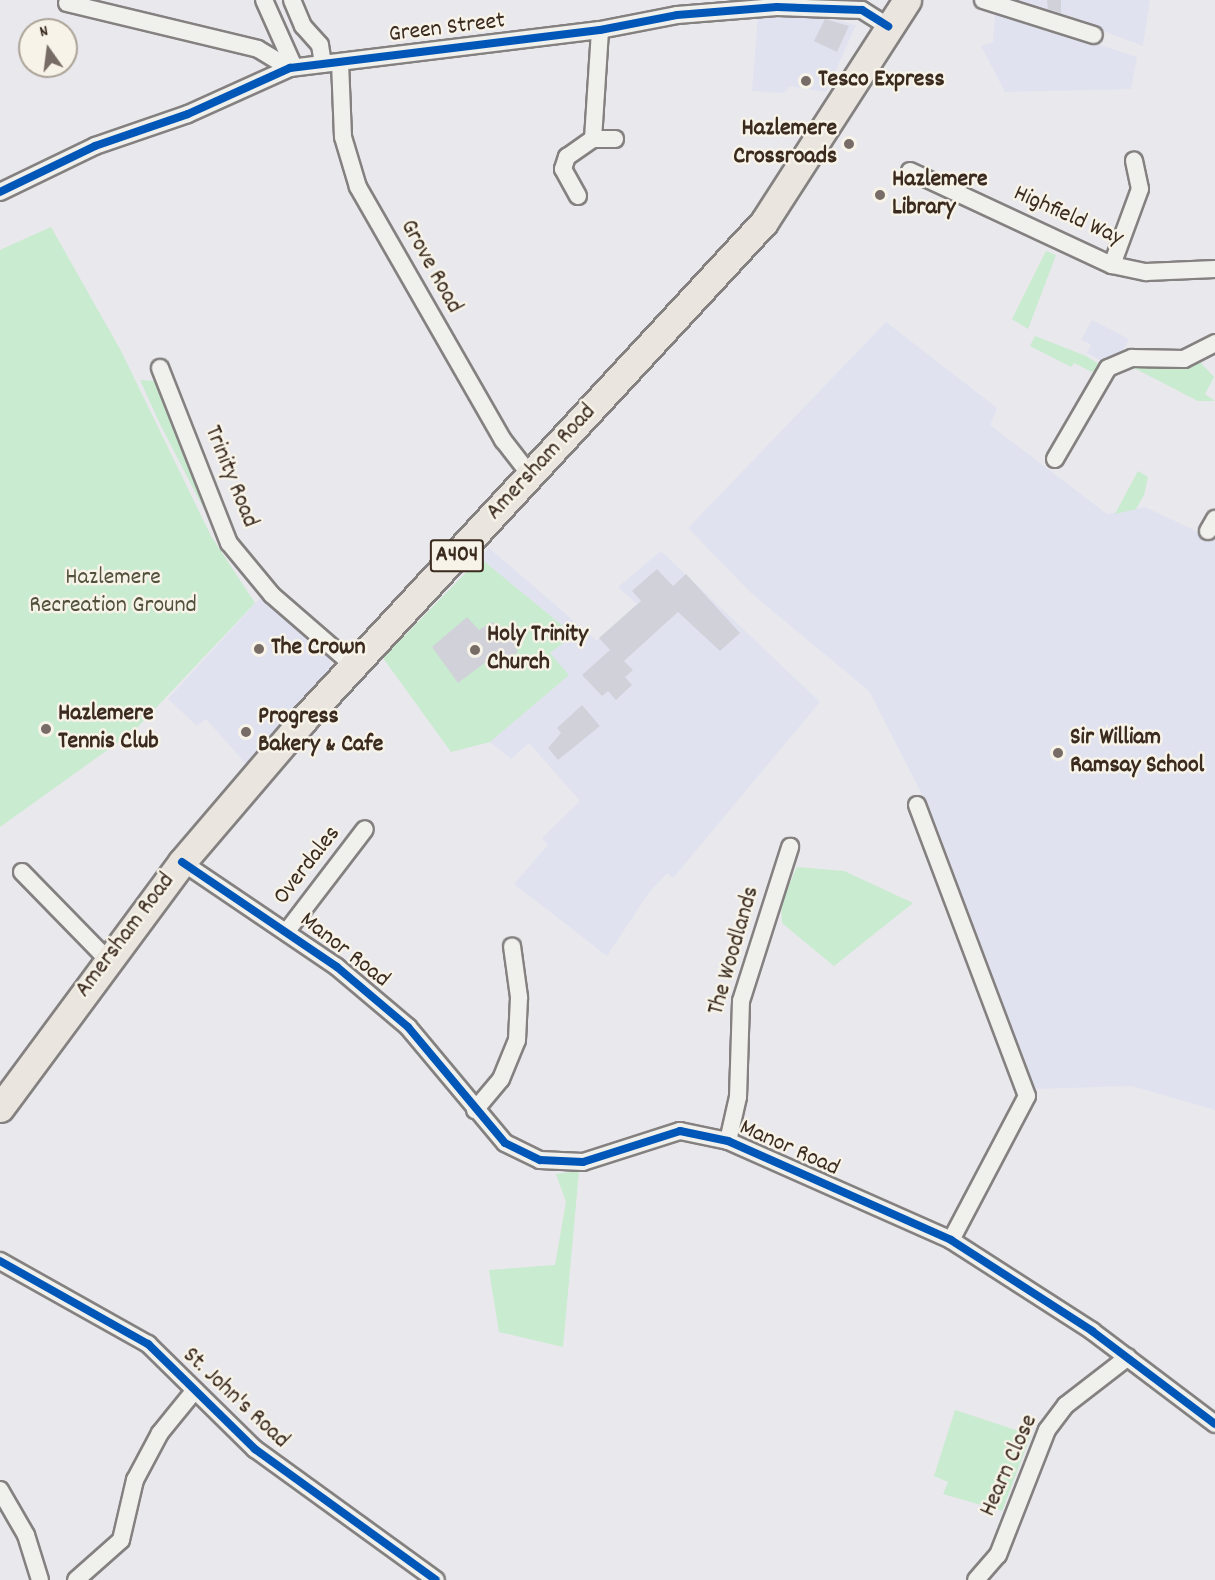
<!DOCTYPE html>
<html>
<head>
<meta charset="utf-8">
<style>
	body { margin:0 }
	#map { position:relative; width:1215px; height:1580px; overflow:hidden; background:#e8e8ed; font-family:Dekko,sans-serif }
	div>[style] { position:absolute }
	.built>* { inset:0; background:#e1e2f0 }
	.green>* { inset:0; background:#c9ebcf }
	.building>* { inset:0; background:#d1d1da }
	.roads { filter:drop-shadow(2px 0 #848180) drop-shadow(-2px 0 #848180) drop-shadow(0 2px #848180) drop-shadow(0 -2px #848180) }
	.minor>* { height:16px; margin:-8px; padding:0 8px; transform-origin:8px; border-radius:8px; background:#f0f0ed }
	.primary>* { height:27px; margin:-13.5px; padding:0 13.5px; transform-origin:13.5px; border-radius:13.5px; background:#eae6df }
	.cycleway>* { height:8px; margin:-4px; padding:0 4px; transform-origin:4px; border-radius:4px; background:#0057b8 }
	.dots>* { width:16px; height:16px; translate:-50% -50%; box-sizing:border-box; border:3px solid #f7f3e8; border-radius:50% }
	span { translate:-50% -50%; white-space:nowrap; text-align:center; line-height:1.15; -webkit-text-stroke:5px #f7f3e8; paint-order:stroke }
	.shield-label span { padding:2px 4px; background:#f7f3e8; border:2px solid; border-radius:4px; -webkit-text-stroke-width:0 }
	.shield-label { font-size:22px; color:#3b2a1e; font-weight:700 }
	.street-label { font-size:24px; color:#3b2a1e }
	.poi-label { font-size:24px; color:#3b2a1e; font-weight:700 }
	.left { translate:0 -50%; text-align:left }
	.right { translate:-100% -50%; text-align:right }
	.park-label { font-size:24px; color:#52513c }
	.north { position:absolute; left:18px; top:18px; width:60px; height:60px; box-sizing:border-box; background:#f7f3e8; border:2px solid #aca397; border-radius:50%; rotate:346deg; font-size:16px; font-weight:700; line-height:24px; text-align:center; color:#3b2a1e }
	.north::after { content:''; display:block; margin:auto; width:21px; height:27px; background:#786c66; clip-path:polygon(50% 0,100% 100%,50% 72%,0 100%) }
</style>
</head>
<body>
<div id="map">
	<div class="built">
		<div style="clip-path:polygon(1000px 0,1150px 0,1143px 46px,1085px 24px,1067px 24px)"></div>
		<div style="clip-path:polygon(995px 11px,1137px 57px,1131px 89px,1005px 92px,981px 46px,993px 42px)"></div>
		<div style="clip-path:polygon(758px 14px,815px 15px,856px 25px,826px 92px,790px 86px,784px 93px,752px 91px)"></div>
		<div style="clip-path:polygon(1092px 320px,1129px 339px,1123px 351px,1103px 362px,1087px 353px,1091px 345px,1081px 340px)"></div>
		<div style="clip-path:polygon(886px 322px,997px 408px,990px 425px,1107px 514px,1145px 507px,1215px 540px,1215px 1110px,1132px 1086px,1034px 1089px,932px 814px,869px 691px,751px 593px,688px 528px)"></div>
		<div style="clip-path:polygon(489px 548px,597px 641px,637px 604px,618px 587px,661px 551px,820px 702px,673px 878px,667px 873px,648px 894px,607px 956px,514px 884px,548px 845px,542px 838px,580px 801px,529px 743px,511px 759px,490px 742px,569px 675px,550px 653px,574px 635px,480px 558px)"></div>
		<div style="clip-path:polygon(261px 597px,331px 652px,330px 681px,248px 766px,206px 719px,197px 726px,168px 699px)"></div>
	</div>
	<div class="green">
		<div style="clip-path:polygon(51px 227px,121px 351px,211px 536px,255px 603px,134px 731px,0 827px,0 250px)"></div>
		<div style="clip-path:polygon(1046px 251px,1056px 255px,1028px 329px,1012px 319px)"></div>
		<div style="clip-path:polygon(1035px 336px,1086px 356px,1102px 366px,1096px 374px,1074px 363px,1071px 367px,1030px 346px)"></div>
		<div style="clip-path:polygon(1200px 362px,1214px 377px,1205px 394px,1215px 401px,1198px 401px,1134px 368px)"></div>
		<div style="clip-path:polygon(140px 380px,155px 381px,224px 548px,160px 424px)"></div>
		<div style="clip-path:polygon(1138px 471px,1148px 477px,1144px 495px,1136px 509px,1115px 514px)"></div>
		<div style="clip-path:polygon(480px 558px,574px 635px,550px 653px,569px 675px,490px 742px,451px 752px,383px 658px)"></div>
		<div style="clip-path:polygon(797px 867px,844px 871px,913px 903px,834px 966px,782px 923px,781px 903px)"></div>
		<div style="clip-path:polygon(579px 1171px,563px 1347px,499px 1332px,489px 1270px,555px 1265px,566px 1202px,556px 1174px)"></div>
		<div style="clip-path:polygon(955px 1410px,1031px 1435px,1002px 1511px,943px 1494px,948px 1482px,934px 1476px)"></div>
	</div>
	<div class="building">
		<div style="clip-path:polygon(1047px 0,1061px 0,1061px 13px,1048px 9px)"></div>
		<div style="clip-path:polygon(825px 19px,849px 26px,837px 52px,814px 41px)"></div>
		<div style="clip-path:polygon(657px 569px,673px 586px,686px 574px,740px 633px,720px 651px,678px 612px,624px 661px,633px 670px,625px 677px,632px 685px,616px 700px,608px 691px,602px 696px,582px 675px,610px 650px,599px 638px,641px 601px,632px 591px)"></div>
		<div style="clip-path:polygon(467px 617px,479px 630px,492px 622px,508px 630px,518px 652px,505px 660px,491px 658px,458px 683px,432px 647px)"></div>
		<div style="clip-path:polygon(582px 705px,600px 726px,558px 760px,548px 748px,561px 733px,557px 728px)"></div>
	</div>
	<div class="roads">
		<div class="minor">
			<div style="left:264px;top:0;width:73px;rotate:65.9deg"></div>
			<div style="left:292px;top:0;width:28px;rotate:67deg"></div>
			<div style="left:303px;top:26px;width:25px;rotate:48deg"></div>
			<div style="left:320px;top:45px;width:19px;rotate:81deg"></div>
			<div style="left:983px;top:0;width:116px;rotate:17.5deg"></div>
			<div style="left:67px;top:3px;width:196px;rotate:13.5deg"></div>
			<div style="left:258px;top:49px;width:37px;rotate:31deg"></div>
			<div style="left:340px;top:62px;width:75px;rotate:87.7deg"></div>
			<div style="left:343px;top:137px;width:52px;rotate:73.3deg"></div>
			<div style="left:358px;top:187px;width:292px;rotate:60.2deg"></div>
			<div style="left:503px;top:440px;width:46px;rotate:52.1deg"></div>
			<div style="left:593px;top:139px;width:22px"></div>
			<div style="left:910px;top:171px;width:223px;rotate:25deg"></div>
			<div style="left:1112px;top:265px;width:35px;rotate:12deg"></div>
			<div style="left:1146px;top:272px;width:69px;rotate:-2.5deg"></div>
			<div style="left:0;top:192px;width:106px;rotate:-25.8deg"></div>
			<div style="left:95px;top:146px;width:98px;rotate:-19deg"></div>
			<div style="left:188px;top:114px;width:112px;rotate:-24.3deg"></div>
			<div style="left:290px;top:68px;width:312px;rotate:-7deg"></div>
			<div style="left:600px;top:30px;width:78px;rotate:-11deg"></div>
			<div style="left:677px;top:15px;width:100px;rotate:-4.6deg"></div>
			<div style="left:777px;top:7px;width:85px;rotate:2deg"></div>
			<div style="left:862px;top:10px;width:31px;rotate:32deg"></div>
			<div style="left:578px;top:196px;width:31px;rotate:-119deg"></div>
			<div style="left:563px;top:169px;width:13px;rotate:-72deg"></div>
			<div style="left:567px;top:157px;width:32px;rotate:-35deg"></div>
			<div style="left:593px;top:139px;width:109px;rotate:-86.3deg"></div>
			<div style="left:1112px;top:265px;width:81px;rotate:-69.8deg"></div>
			<div style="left:1140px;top:189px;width:29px;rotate:-102deg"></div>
			<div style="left:160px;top:368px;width:188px;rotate:68.5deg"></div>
			<div style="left:229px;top:543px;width:67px;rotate:50.4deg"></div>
			<div style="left:272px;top:595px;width:108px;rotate:40.9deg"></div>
			<div style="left:1055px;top:459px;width:105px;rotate:-59.8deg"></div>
			<div style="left:1108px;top:368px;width:26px;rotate:-23deg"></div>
			<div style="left:1132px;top:358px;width:52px;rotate:1.1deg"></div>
			<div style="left:1184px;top:359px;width:35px;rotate:-27deg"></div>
			<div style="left:1208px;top:531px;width:14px;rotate:-60deg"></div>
			<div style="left:917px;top:805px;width:311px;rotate:69.3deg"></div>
			<div style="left:1027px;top:1096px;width:163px;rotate:117.8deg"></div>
			<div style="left:182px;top:862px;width:187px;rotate:34.1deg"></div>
			<div style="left:337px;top:967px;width:93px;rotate:40.2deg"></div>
			<div style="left:408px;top:1027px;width:151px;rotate:50.1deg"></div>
			<div style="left:505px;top:1143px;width:39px;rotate:26deg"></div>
			<div style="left:540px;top:1160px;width:43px;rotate:2.7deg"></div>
			<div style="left:583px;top:1162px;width:102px;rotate:-17.7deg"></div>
			<div style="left:680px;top:1131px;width:49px;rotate:11.8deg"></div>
			<div style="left:728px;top:1141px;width:244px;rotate:23.9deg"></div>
			<div style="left:951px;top:1240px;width:168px;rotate:32.8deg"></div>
			<div style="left:1092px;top:1331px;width:154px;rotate:37.1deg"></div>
			<div style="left:22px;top:872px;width:123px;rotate:45.7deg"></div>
			<div style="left:287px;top:931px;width:128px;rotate:-52.6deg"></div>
			<div style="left:475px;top:1110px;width:40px;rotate:-50deg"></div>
			<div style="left:501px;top:1079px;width:42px;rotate:-67.7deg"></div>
			<div style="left:517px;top:1040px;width:43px;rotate:-87.3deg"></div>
			<div style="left:519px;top:997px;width:51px;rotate:-97.8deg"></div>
			<div style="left:728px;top:1141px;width:45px;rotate:-77.2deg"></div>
			<div style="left:738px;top:1097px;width:96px;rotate:-88.2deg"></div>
			<div style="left:741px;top:1001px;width:162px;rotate:-72.3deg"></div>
			<div style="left:0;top:1261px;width:170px;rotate:29.3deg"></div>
			<div style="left:148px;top:1344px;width:150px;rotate:44.5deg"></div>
			<div style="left:255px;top:1449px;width:223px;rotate:35.9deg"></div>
			<div style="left:0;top:1490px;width:52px;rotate:60deg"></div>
			<div style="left:26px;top:1535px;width:47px;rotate:72.7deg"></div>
			<div style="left:76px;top:1580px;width:60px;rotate:-41.6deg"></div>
			<div style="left:121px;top:1540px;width:62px;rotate:-76.9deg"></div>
			<div style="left:135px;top:1480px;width:53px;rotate:-62deg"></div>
			<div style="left:160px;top:1433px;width:55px;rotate:-50.9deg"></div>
			<div style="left:976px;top:1580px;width:33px;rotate:-49deg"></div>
			<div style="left:998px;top:1555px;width:134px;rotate:-68.6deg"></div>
			<div style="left:1047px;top:1430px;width:31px;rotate:-53deg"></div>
			<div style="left:1066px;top:1405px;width:78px;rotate:-37.7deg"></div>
		</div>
		<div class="primary">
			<div style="left:0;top:1108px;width:306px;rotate:-53.5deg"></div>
			<div style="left:182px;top:862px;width:188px;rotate:-49.5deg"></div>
			<div style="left:304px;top:719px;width:677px;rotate:-47.21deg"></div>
			<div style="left:764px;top:222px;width:264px;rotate:-57.2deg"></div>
		</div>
	</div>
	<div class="cycleway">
		<div style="left:0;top:192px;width:106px;rotate:-25.8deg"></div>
		<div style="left:95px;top:146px;width:98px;rotate:-19deg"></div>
		<div style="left:188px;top:114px;width:112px;rotate:-24.3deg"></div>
		<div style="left:290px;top:68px;width:312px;rotate:-7deg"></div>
		<div style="left:600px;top:30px;width:78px;rotate:-11deg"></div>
		<div style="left:677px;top:15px;width:100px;rotate:-4.6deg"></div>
		<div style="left:777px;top:7px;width:85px;rotate:2deg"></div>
		<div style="left:862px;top:10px;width:31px;rotate:32deg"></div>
		<div style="left:182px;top:862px;width:187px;rotate:34.1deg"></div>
		<div style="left:337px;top:967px;width:93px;rotate:40.2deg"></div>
		<div style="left:408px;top:1027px;width:151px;rotate:50.1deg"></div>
		<div style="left:505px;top:1143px;width:39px;rotate:26deg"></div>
		<div style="left:540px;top:1160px;width:43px;rotate:2.7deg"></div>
		<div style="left:583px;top:1162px;width:102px;rotate:-17.7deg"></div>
		<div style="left:680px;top:1131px;width:49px;rotate:11.8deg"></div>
		<div style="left:728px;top:1141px;width:244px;rotate:23.9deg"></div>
		<div style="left:951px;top:1240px;width:168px;rotate:32.8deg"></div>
		<div style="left:1092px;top:1331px;width:154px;rotate:37.1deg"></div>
		<div style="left:0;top:1261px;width:170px;rotate:29.3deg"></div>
		<div style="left:148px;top:1344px;width:150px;rotate:44.5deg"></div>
		<div style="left:255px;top:1449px;width:223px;rotate:35.9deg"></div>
	</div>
	<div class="dots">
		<div style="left:806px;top:81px;background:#786c66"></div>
		<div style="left:849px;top:144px;background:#786c66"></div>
		<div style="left:880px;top:195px;background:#786c66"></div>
		<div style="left:259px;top:649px;background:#786c66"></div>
		<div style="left:475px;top:650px;background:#786c66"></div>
		<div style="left:46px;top:729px;background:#786c66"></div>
		<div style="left:246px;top:732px;background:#786c66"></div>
		<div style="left:1058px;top:753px;background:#786c66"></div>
	</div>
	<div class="shield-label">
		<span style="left:457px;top:556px">A404</span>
	</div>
	<div class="street-label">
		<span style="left:447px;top:29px;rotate:-7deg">Green Street</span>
		<span style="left:1068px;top:217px;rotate:24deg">Highfield Way</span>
		<span style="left:430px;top:267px;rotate:61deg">Grove Road</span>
		<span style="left:542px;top:463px;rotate:-47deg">Amersham Road</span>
		<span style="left:230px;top:477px;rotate:68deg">Trinity Road</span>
		<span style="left:308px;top:866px;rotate:-52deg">Overdales</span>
		<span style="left:126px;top:936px;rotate:-53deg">Amersham Road</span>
		<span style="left:344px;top:951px;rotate:38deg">Manor Road</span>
		<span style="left:735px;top:951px;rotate:-74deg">The Woodlands</span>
		<span style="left:789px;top:1149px;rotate:24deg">Manor Road</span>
		<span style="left:235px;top:1399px;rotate:43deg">St. John's Road</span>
		<span style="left:1010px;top:1466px;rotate:-66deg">Hearn Close</span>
	</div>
	<div class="poi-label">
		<span class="left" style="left:818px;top:81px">Tesco Express</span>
		<span class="right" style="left:837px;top:144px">Hazlemere<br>Crossroads</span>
		<span class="left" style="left:892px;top:195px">Hazlemere<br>Library</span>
		<span class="left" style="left:487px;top:650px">Holy Trinity<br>Church</span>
		<span class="left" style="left:271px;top:649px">The Crown</span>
		<span class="left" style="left:58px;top:729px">Hazlemere<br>Tennis Club</span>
		<span class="left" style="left:258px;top:732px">Progress<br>Bakery &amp; Cafe</span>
		<span class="left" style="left:1070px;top:753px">Sir William<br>Ramsay School</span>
	</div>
	<div class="park-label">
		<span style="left:113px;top:593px">Hazlemere<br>Recreation Ground</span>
	</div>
	<div class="north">N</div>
</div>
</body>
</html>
